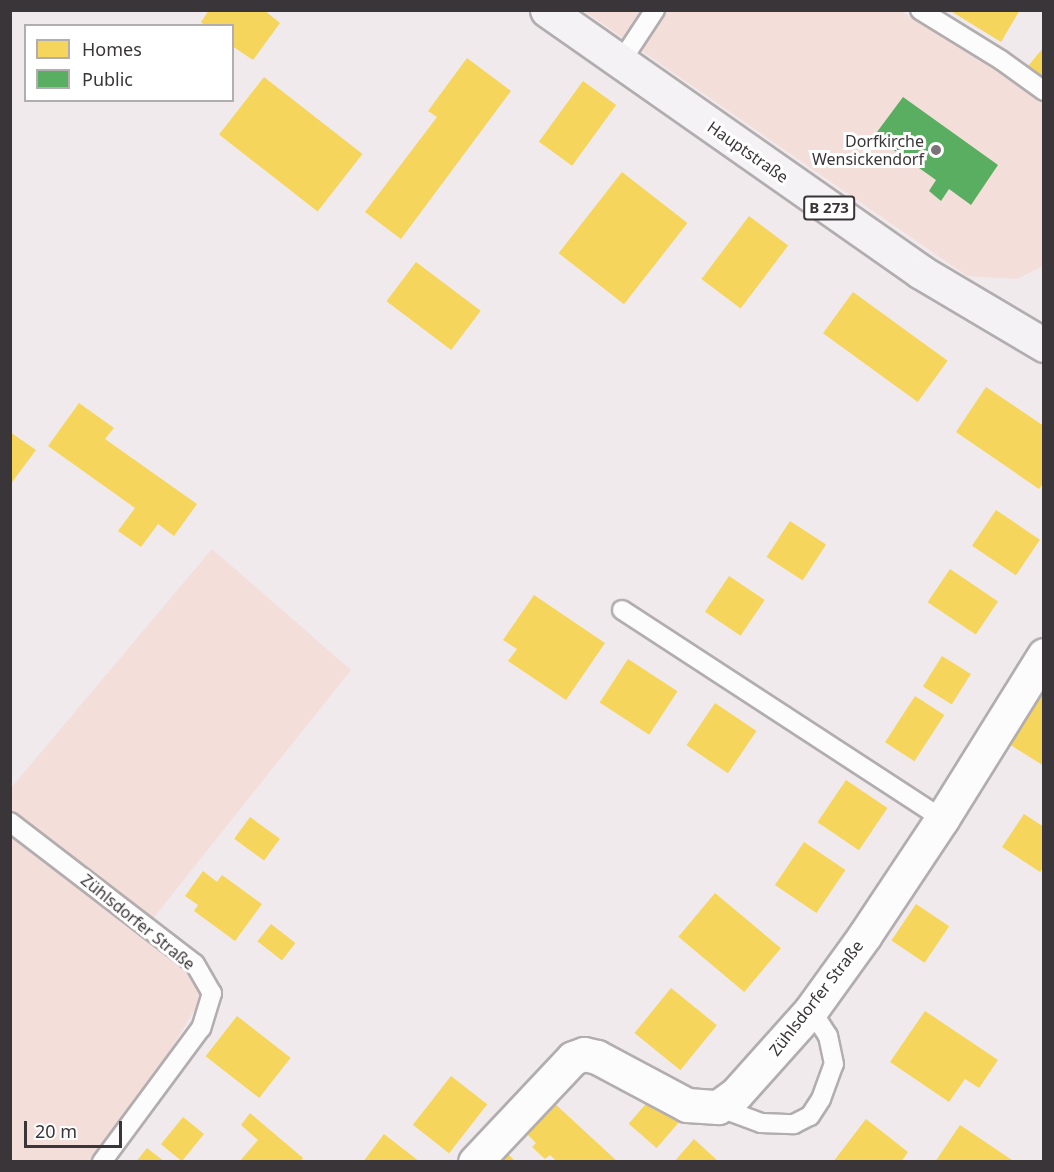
<!DOCTYPE html>
<html>
<head>
<meta charset="utf-8">
<style>
	body { margin:0 }
	#map { position:relative; width:1054px; height:1172px; overflow:hidden; background:#f0eaed; font-family:"Noto Sans",sans-serif }
	div>[style] { position:absolute }
	.green>* { inset:0; background:#f3ded9 }
	.homes>* { inset:0; background:#f6d55c; transform-origin:0 0 }
	.public>* { inset:0; background:#5aae61 }
	.roads { filter:drop-shadow(2px 0 #b2adaf) drop-shadow(-2px 0 #b2adaf) drop-shadow(0 2px #b2adaf) drop-shadow(0 -2px #b2adaf) }
	.lane>* { height:18px; margin:-9px; padding:0 9px; transform-origin:9px; border-radius:9px; background:#fdfcfc }
	.street>* { height:33px; margin:-16.5px; padding:0 16.5px; transform-origin:16.5px; border-radius:16.5px; background:#fdfcfc }
	.primary>* { height:33px; margin:-16.5px; padding:0 16.5px; transform-origin:16.5px; border-radius:16.5px; background:#f5f2f6 }
	.dots>* { width:16px; height:16px; translate:-50% -50%; box-sizing:border-box; border:3px solid #fff; border-radius:50% }
	span { translate:-50% -50%; white-space:nowrap; text-align:center; line-height:1.15; -webkit-text-stroke:6px #fff; paint-order:stroke }
	.shield-label span { padding:2px 4px; background:#fff; border:2px solid; border-radius:4px; -webkit-text-stroke-width:0 }
	.shield-label { font-size:15px; color:#3a3538; font-weight:700 }
	.poi-label { font-size:16px; color:#3a3538 }
	.right { translate:-100% -50%; text-align:right }
	.street-label { font-size:16px; color:#3a3538 }
	.frame { position:absolute; inset:0; border:12px solid #3a3538; pointer-events:none }
	.legend { position:absolute; left:24px; top:24px; width:210px; height:78px; box-sizing:border-box; background:#fff; border:2px solid #b0aeaf; margin:0; padding:8px 10px; list-style:none; font-size:18px; color:#3a3538 }
	.legend li { display:flex; align-items:center; gap:12px; height:30px }
	.legend b { width:30px; border:2px solid #b0aeaf }
	.scale { position:absolute; left:24px; top:1121px; width:98px; height:27px; box-sizing:border-box; border:3px solid #3a3538; border-top:0; padding-left:8px; font-size:18px; line-height:21px; white-space:nowrap; color:#3a3538; -webkit-text-stroke:4px #fff; paint-order:stroke }
</style>
</head>
<body>
<div id="map">
	<div class="green">
		<div style="clip-path:polygon(584px 11px,901px 11px,1043px 100px,1043px 266px,1017px 279px,967px 276px)"></div>
		<div style="clip-path:polygon(212px 549px,351px 670px,143px 931px,207px 989px,159px 1069px,88px 1161px,11px 1162px,11px 788px)"></div>
	</div>
	<div class="homes">
		<div style="clip-path:polygon(209px 10px,264px 10px,280px 23px,253px 60px,232px 46px,232px 26px,205px 26px,201px 22px)"></div>
		<div style="clip-path:polygon(949px 10px,1020px 10px,1001px 42px)"></div>
		<div style="clip-path:polygon(1044px 47px,1044px 78px,1028px 66px)"></div>
		<div style="clip-path:polygon(467px 58px,511px 91px,401px 239px,365px 212px,437px 117px,428px 111px)"></div>
		<div style="left:264px;top:77px;width:125px;height:73px;rotate:38deg"></div>
		<div style="left:583px;top:81px;width:41px;height:75px;rotate:36deg"></div>
		<div style="left:622px;top:172px;width:83px;height:103px;rotate:38deg"></div>
		<div style="left:749px;top:216px;width:49px;height:79px;rotate:37deg"></div>
		<div style="left:416px;top:262px;width:81px;height:49px;rotate:37deg"></div>
		<div style="left:853px;top:292px;width:117px;height:51px;rotate:36deg"></div>
		<div style="clip-path:polygon(986px 387px,1044px 426px,1044px 482px,1039px 489px,956px 432px)"></div>
		<div style="clip-path:polygon(79px 403px,114px 428px,105px 439px,197px 504px,174px 536px,158px 524px,141px 547px,118px 531px,135px 508px,48px 446px)"></div>
		<div style="clip-path:polygon(10px 432px,36px 450px,10px 485px)"></div>
		<div style="left:996px;top:510px;width:53px;height:43px;rotate:34deg"></div>
		<div style="left:790px;top:521px;width:43px;height:43px;rotate:33deg"></div>
		<div style="left:950px;top:569px;width:58px;height:40px;rotate:34deg"></div>
		<div style="left:729px;top:576px;width:43px;height:43px;rotate:34deg"></div>
		<div style="clip-path:polygon(534px 595px,605px 643px,566px 700px,508px 661px,517px 649px,503px 640px)"></div>
		<div style="left:942px;top:656px;width:34px;height:36px;rotate:32deg"></div>
		<div style="left:628px;top:659px;width:59px;height:52px;rotate:33deg"></div>
		<div style="clip-path:polygon(1044px 692px,1044px 766px,1009px 744px)"></div>
		<div style="left:915px;top:696px;width:35px;height:55px;rotate:33deg"></div>
		<div style="left:715px;top:703px;width:50px;height:51px;rotate:34deg"></div>
		<div style="left:846px;top:780px;width:50px;height:51px;rotate:34deg"></div>
		<div style="clip-path:polygon(1024px 814px,1044px 827px,1044px 866px,1040px 872px,1002px 847px)"></div>
		<div style="left:250px;top:817px;width:37px;height:27px;rotate:36deg"></div>
		<div style="left:804px;top:842px;width:50px;height:52px;rotate:34deg"></div>
		<div style="clip-path:polygon(203px 871px,217px 882px,222px 875px,262px 904px,235px 941px,194px 911px,198px 905px,185px 896px)"></div>
		<div style="left:715px;top:893px;width:86px;height:57px;rotate:40deg"></div>
		<div style="left:916px;top:904px;width:40px;height:44px;rotate:34deg"></div>
		<div style="left:271px;top:924px;width:31px;height:22px;rotate:38deg"></div>
		<div style="left:671px;top:988px;width:59px;height:58px;rotate:39deg"></div>
		<div style="clip-path:polygon(925px 1011px,998px 1060px,979px 1088px,965px 1079px,949px 1102px,890px 1062px)"></div>
		<div style="left:237px;top:1016px;width:68px;height:51px;rotate:38deg"></div>
		<div style="left:451px;top:1076px;width:46px;height:62px;rotate:38deg"></div>
		<div style="left:651px;top:1098px;width:37px;height:34px;rotate:41deg"></div>
		<div style="clip-path:polygon(553px 1102px,618px 1162px,557px 1162px,550px 1155px,545px 1159px,532px 1147px,536px 1143px,525px 1132px)"></div>
		<div style="clip-path:polygon(250px 1113px,303px 1158px,300px 1162px,239px 1162px,258px 1140px,241px 1125px)"></div>
		<div style="left:183px;top:1117px;width:27px;height:35px;rotate:39deg"></div>
		<div style="clip-path:polygon(866px 1119px,908px 1152px,901px 1162px,833px 1162px)"></div>
		<div style="clip-path:polygon(960px 1125px,1015px 1162px,935px 1162px)"></div>
		<div style="clip-path:polygon(384px 1134px,420px 1162px,363px 1162px)"></div>
		<div style="clip-path:polygon(694px 1139px,719px 1162px,674px 1162px)"></div>
		<div style="clip-path:polygon(147px 1148px,165px 1162px,136px 1162px)"></div>
		<div style="clip-path:polygon(506px 1152px,516px 1162px,497px 1162px)"></div>
	</div>
	<div class="public">
		<div style="clip-path:polygon(903px 97px,998px 165px,971px 205px,949px 189px,941px 201px,929px 191px,936px 180px,874px 136px)"></div>
	</div>
	<div class="roads">
		<div class="lane">
			<div style="left:920px;top:10px;width:95px;rotate:31.7deg"></div>
			<div style="left:1001px;top:60px;width:53px;rotate:35.8deg"></div>
			<div style="left:620px;top:63px;width:64px;rotate:-56.6deg"></div>
			<div style="left:622px;top:610px;width:382px;rotate:33.1deg"></div>
			<div style="left:10px;top:822px;width:233px;rotate:37.5deg"></div>
			<div style="left:195px;top:964px;width:34px;rotate:60deg"></div>
			<div style="left:212px;top:993px;width:37px;rotate:107deg"></div>
			<div style="left:201px;top:1028px;width:167px;rotate:126.5deg"></div>
			<div style="left:718px;top:1107px;width:46px;rotate:20.4deg"></div>
			<div style="left:761px;top:1123px;width:33px;rotate:2deg"></div>
			<div style="left:794px;top:1124px;width:18px;rotate:-27deg"></div>
			<div style="left:810px;top:1116px;width:20px;rotate:-57deg"></div>
			<div style="left:821px;top:1099px;width:37px;rotate:-70deg"></div>
			<div style="left:834px;top:1064px;width:29px;rotate:-102deg"></div>
			<div style="left:828px;top:1036px;width:31px;rotate:-123deg"></div>
		</div>
		<div class="street">
			<div style="left:475px;top:1162px;width:143px;rotate:-46.7deg"></div>
			<div style="left:573px;top:1058px;width:12px;rotate:-20deg"></div>
			<div style="left:584px;top:1054px;width:13px;rotate:13deg"></div>
			<div style="left:597px;top:1057px;width:102px;rotate:28.1deg"></div>
			<div style="left:687px;top:1105px;width:31px;rotate:4deg"></div>
			<div style="left:718px;top:1107px;width:22px;rotate:-36deg"></div>
			<div style="left:736px;top:1094px;width:113px;rotate:-48.2deg"></div>
			<div style="left:811px;top:1010px;width:92px;rotate:-54.2deg"></div>
			<div style="left:865px;top:935px;width:139px;rotate:-56.4deg"></div>
			<div style="left:942px;top:819px;width:193px;rotate:-58.1deg"></div>
		</div>
		<div class="primary">
			<div style="left:547px;top:10px;width:457px;rotate:35deg"></div>
			<div style="left:921px;top:272px;width:143px;rotate:30.7deg"></div>
		</div>
	</div>
	<div class="dots">
		<div style="left:936px;top:150px;background:#7a7477"></div>
	</div>
	<div class="shield-label">
		<span style="left:829px;top:208px">B 273</span>
	</div>
	<div class="poi-label">
		<span class="right" style="left:924px;top:150px">Dorfkirche<br>Wensickendorf</span>
	</div>
	<div class="street-label">
		<span style="left:748px;top:152px;rotate:35deg">Hauptstraße</span>
		<span style="left:138px;top:922px;rotate:39deg">Zühlsdorfer Straße</span>
		<span style="left:816px;top:998px;rotate:-52deg">Zühlsdorfer Straße</span>
	</div>
	<div class="frame"></div>
	<ul class="legend">
	<li><b style="height:16px;background:#f6d55c"></b>Homes</li>
	<li><b style="height:16px;background:#5aae61"></b>Public</li>
	</ul>
	<div class="scale">20 m</div>
</div>
</body>
</html>
